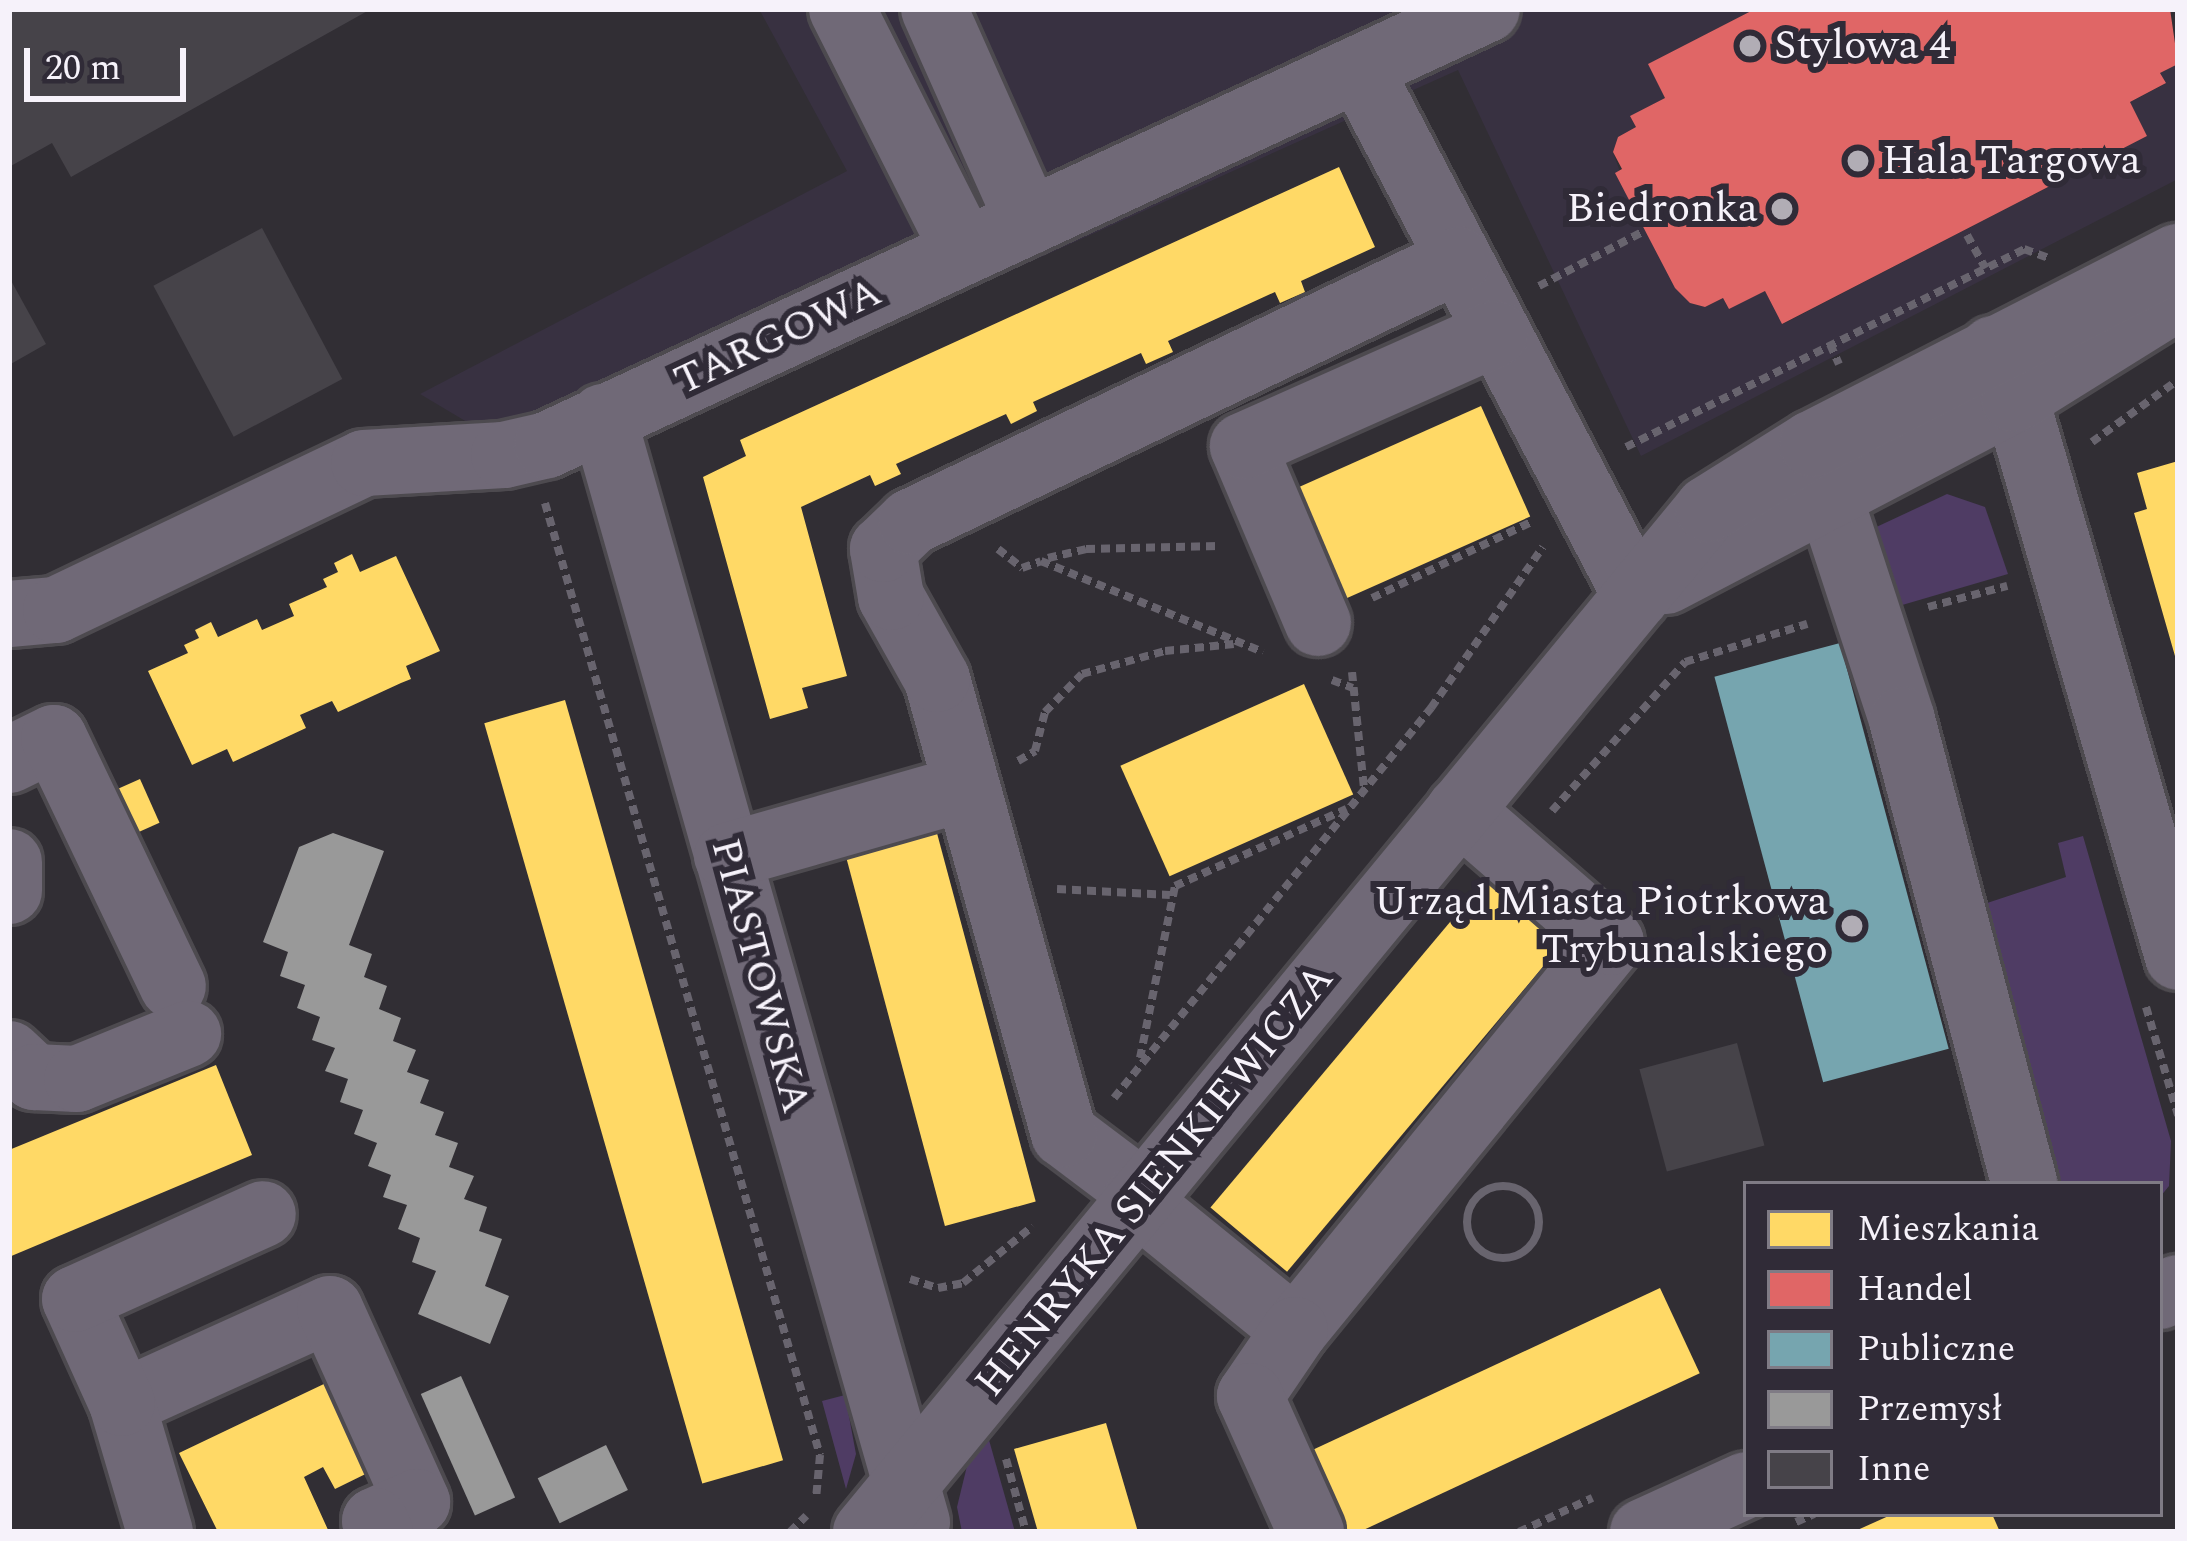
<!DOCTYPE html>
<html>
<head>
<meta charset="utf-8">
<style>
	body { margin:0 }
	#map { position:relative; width:2187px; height:1541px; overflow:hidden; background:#312e34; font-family:Spectral,serif }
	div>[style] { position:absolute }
	.built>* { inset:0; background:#383141 }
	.green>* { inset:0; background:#4f3c64 }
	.homes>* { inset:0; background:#ffd966; transform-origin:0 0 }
	.shops>* { inset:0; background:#e06666 }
	.public>* { inset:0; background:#76a5af; transform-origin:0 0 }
	.industry>* { inset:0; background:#999; transform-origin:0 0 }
	.building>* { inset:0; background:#464349; transform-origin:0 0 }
	.path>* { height:8px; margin-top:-4px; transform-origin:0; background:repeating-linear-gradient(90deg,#68646e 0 9px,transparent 0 15px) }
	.path>.ring { margin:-4px; padding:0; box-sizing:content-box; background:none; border:8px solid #68646e; border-radius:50% }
	.roads { filter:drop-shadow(3px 0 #4d4a4f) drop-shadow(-3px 0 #4d4a4f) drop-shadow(0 3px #4d4a4f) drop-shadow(0 -3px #4d4a4f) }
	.minor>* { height:66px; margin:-33px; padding:0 33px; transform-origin:33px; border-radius:33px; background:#706977 }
	.dots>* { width:33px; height:33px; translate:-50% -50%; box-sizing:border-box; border:6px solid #302b37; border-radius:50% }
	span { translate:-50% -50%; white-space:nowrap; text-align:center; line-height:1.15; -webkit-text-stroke:12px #302b37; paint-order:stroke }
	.poi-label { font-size:42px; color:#f6f2fa }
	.left { translate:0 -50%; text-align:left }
	.right { translate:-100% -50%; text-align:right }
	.street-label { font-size:42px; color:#f6f2fa }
	.frame { position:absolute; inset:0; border:12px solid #f6f2fa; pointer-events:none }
	.legend { position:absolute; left:1743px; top:1181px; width:420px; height:336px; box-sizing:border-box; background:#302b37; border:3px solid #7f7b85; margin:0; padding:15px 21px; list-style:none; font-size:36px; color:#f6f2fa }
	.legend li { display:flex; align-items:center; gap:24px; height:60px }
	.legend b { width:60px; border:3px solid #7f7b85 }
	.scale { position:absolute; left:24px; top:48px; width:162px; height:54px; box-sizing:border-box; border:6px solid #f6f2fa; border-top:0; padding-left:15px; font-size:36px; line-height:42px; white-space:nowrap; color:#f6f2fa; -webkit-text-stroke:9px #302b37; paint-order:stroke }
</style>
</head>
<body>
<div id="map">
	<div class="built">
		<div style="clip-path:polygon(759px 9px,1755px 9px,1649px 64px,1665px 98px,1631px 116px,1636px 127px,1618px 137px,1613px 152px,1634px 212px,1690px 303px,1705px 307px,1723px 298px,1729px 308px,1765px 291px,1783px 324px,2147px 136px,2130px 102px,2165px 84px,2160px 73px,2178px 64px,2178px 179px,1641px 456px,1458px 70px,640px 437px,477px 428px,420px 394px,847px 171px)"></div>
	</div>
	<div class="green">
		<div style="clip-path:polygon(1947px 494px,1985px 507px,2008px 574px,1892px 608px,1870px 530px)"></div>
		<div style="clip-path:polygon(2083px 836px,2171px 1141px,2169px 1186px,2160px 1197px,2160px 1184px,2046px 1184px,1969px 909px,2066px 877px,2058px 843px)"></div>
		<div style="clip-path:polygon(845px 1395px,856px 1454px,846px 1489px,822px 1401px)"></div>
		<div style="clip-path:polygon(989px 1440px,1015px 1532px,962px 1532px,957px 1507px,967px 1466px)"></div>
	</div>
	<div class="homes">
		<div style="clip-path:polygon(1339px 167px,1375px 247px,1301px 281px,1305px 292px,1280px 303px,1275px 292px,1168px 341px,1173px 352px,1146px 364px,1141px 353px,1033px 402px,1037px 411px,1011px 424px,1006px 414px,896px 464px,901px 474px,875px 486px,870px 475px,801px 507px,847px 676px,802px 688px,808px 708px,770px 719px,703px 477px,746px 456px,740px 440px)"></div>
		<div style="left:1481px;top:406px;width:121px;height:201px;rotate:66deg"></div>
		<div style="clip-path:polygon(2178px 461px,2178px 663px,2177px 663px,2134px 513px,2147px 509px,2137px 473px)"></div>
		<div style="clip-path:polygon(352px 554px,360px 572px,396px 556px,440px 651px,406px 666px,411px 679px,401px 683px,338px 712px,332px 701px,300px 715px,306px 728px,233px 762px,227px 749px,192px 765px,148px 671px,188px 653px,184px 645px,199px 638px,195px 630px,211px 622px,218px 637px,257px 619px,262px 630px,294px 616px,289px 604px,327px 587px,323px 579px,338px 572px,334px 563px)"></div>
		<div style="left:1304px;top:684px;width:121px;height:201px;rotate:66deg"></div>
		<div style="left:565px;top:700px;width:791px;height:84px;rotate:74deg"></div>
		<div style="left:140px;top:779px;width:48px;height:67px;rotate:66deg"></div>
		<div style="left:934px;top:822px;width:393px;height:94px;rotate:75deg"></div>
		<div style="left:1492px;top:872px;width:100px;height:438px;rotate:40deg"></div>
		<div style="clip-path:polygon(216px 1065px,252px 1155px,9px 1257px,9px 1150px)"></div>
		<div style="left:1660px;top:1288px;width:94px;height:393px;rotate:65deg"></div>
		<div style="clip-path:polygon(347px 1373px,390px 1462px,335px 1489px,323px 1467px,304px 1477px,329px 1532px,218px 1532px,179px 1453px)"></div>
		<div style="clip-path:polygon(1106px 1423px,1138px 1532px,1038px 1532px,1014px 1449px)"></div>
		<div style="clip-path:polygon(1893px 1514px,1992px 1514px,2000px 1532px,1853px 1532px)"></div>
	</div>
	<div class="shops">
		<div style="clip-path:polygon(1755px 9px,2170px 9px,2178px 64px,2160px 73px,2166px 83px,2130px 102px,2147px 136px,1782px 324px,1765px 291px,1729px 309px,1723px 298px,1705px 307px,1690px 303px,1675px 288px,1615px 173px,1622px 169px,1613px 152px,1618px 137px,1636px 127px,1630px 116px,1665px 98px,1648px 64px)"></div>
	</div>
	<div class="public">
		<div style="left:1840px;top:643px;width:420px;height:130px;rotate:75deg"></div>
	</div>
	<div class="industry">
		<div style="clip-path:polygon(333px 833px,384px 851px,349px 945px,372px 954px,364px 977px,387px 986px,379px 1009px,401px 1018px,393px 1041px,416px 1050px,407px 1072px,429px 1080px,420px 1103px,444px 1112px,435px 1135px,458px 1143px,449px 1167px,474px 1176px,464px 1199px,487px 1207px,479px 1231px,502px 1239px,485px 1286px,509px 1296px,490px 1344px,418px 1314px,436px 1271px,412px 1262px,420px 1238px,398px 1229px,407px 1205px,383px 1197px,391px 1175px,368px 1166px,377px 1143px,354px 1134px,363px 1110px,340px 1102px,348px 1079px,325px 1071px,335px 1048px,312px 1040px,320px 1017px,297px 1008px,305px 985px,280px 976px,288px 952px,263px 942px,299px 847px)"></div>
		<div style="left:461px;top:1376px;width:133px;height:44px;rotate:66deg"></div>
		<div style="left:606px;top:1445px;width:50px;height:76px;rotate:64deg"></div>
	</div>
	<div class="building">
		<div style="clip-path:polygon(9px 9px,371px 9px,71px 177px,52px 143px,9px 167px)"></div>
		<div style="left:262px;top:228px;width:171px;height:123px;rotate:62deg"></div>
		<div style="clip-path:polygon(9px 277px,46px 344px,9px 365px)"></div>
		<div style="left:1737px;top:1043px;width:106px;height:101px;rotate:75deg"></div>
	</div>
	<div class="path">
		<div style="left:1967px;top:235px;width:38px;rotate:61deg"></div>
		<div style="left:1539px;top:286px;width:119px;rotate:-27.6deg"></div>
		<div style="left:1830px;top:344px;width:22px;rotate:66deg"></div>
		<div style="left:2092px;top:442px;width:106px;rotate:-35.8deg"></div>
		<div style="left:1626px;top:447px;width:445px;rotate:-26.4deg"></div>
		<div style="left:2024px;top:249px;width:27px;rotate:20deg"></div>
		<div style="left:545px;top:503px;width:991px;rotate:73.89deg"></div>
		<div style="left:820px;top:1455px;width:44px;rotate:95.2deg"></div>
		<div style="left:998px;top:549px;width:31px;rotate:38deg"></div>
		<div style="left:1022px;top:568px;width:20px;rotate:-20deg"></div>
		<div style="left:1041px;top:561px;width:240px;rotate:22.3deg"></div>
		<div style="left:1048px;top:558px;width:39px;rotate:-13deg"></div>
		<div style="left:1086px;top:549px;width:133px;rotate:-1.3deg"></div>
		<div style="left:1372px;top:598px;width:176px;rotate:-25.5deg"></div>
		<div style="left:1928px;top:607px;width:82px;rotate:-14.9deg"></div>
		<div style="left:1352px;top:672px;width:117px;rotate:84.1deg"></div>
		<div style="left:1332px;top:680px;width:22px;rotate:21deg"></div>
		<div style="left:1018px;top:761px;width:20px;rotate:-30deg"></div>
		<div style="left:1035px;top:751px;width:40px;rotate:-75.6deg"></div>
		<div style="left:1045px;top:712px;width:53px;rotate:-45.8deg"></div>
		<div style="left:1082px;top:674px;width:86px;rotate:-15.5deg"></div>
		<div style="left:1165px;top:651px;width:69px;rotate:-5.8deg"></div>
		<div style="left:1552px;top:811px;width:200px;rotate:-48.2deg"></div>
		<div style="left:1685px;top:662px;width:128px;rotate:-17.3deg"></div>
		<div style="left:1057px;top:889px;width:113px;rotate:3deg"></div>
		<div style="left:2146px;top:1007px;width:113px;rotate:73.5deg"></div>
		<div style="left:1140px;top:1058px;width:176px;rotate:-78.5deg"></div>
		<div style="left:1175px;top:886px;width:188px;rotate:-24.2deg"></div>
		<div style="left:1114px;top:1098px;width:503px;rotate:-50.9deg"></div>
		<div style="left:1431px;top:708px;width:196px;rotate:-55.2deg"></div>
		<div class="ring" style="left:1467px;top:1186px;width:64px;height:64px"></div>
		<div style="left:910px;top:1279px;width:29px;rotate:18deg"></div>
		<div style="left:938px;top:1288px;width:25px;rotate:-11deg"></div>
		<div style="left:963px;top:1283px;width:90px;rotate:-39.2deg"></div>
		<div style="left:1006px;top:1459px;width:76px;rotate:74.7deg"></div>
		<div style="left:1796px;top:1522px;width:20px;rotate:-24deg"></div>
		<div style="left:790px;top:1532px;width:23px;rotate:-45deg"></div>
		<div style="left:1519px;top:1532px;width:81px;rotate:-25deg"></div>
	</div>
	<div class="roads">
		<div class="minor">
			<div style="left:842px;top:9px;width:271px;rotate:63.2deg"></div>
			<div style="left:934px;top:9px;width:233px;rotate:66deg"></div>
			<div style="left:1362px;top:74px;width:590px;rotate:62.3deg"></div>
			<div style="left:1993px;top:349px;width:78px;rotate:68.1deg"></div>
			<div style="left:2022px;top:421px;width:558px;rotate:73.77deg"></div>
			<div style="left:603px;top:417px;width:1149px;rotate:74.14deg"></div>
			<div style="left:1812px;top:444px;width:290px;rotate:71.9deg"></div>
			<div style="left:1902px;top:720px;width:480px;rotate:75.2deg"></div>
			<div style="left:1666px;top:581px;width:393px;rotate:-27.6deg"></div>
			<div style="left:2014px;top:399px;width:193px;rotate:-31.9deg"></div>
			<div style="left:9px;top:614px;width:47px;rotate:-4.9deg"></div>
			<div style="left:56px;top:610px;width:341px;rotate:-25.5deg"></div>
			<div style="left:364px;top:463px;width:140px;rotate:-3.3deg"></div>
			<div style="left:504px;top:455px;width:44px;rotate:-13.1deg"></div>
			<div style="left:547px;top:445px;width:1036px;rotate:-24.88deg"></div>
			<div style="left:1318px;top:623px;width:192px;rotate:-113deg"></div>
			<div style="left:1243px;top:446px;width:276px;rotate:-24deg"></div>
			<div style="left:9px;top:760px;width:50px;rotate:-26.1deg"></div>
			<div style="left:54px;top:738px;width:275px;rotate:64.4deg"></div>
			<div style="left:727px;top:856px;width:248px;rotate:-15.9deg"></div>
			<div style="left:9px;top:862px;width:29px;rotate:90deg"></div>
			<div style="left:9px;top:1054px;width:34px;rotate:43deg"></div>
			<div style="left:34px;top:1077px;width:43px;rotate:2.7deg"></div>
			<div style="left:77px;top:1079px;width:120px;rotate:-22.1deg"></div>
			<div style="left:1141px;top:1192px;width:96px;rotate:-143deg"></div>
			<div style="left:1064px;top:1134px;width:472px;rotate:-105.6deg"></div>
			<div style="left:937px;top:679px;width:94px;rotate:-119.3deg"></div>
			<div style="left:891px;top:597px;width:49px;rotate:-99.5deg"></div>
			<div style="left:883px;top:549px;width:39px;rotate:-44deg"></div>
			<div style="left:911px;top:522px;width:607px;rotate:-25.59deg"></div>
			<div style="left:1135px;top:1200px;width:206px;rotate:39.1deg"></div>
			<div style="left:1295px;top:1330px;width:500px;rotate:-50.84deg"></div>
			<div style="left:1611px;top:942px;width:201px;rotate:-139deg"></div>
			<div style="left:2160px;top:1296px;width:20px;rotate:-24deg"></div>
			<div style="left:1295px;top:1330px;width:80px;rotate:124.3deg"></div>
			<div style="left:1250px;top:1396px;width:149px;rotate:65.8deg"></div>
			<div style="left:122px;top:1403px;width:228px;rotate:-24.3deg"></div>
			<div style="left:330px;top:1309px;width:212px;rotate:65.7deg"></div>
			<div style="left:417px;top:1502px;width:46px;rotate:155.7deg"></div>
			<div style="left:375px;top:1521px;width:12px;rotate:66deg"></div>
			<div style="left:160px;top:1532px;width:134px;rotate:-106.4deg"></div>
			<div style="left:122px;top:1403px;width:114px;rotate:-114.3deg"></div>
			<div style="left:75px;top:1299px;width:206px;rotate:-24.3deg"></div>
			<div style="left:866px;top:1532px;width:1325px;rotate:-50.54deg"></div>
			<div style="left:1708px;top:509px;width:123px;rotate:-32deg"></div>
			<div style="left:1812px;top:444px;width:411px;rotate:-27.1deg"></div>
			<div style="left:1643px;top:1532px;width:113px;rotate:-24.5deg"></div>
		</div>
	</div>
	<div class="dots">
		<div style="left:1750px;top:46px;background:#b1adb5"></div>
		<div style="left:1858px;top:161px;background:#b1adb5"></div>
		<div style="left:1782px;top:209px;background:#b1adb5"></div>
		<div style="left:1852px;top:926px;background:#b1adb5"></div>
	</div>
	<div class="poi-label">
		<span class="left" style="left:1774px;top:46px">Stylowa 4</span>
		<span class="left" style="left:1882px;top:161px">Hala Targowa</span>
		<span class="right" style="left:1758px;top:209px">Biedronka</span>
		<span class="right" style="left:1828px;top:926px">Urząd Miasta Piotrkowa<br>Trybunalskiego</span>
	</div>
	<div class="street-label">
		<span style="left:778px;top:337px;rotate:-25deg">TARGOWA</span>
		<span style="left:760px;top:976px;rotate:75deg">PIASTOWSKA</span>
		<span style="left:1155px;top:1181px;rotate:-51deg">HENRYKA SIENKIEWICZA</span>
	</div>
	<div class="frame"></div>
	<ul class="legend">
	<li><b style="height:33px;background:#ffd966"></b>Mieszkania</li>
	<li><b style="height:33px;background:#e06666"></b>Handel</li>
	<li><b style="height:33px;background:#76a5af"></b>Publiczne</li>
	<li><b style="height:33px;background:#999"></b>Przemysł</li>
	<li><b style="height:33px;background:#464349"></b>Inne</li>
	</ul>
	<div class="scale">20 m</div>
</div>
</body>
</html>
